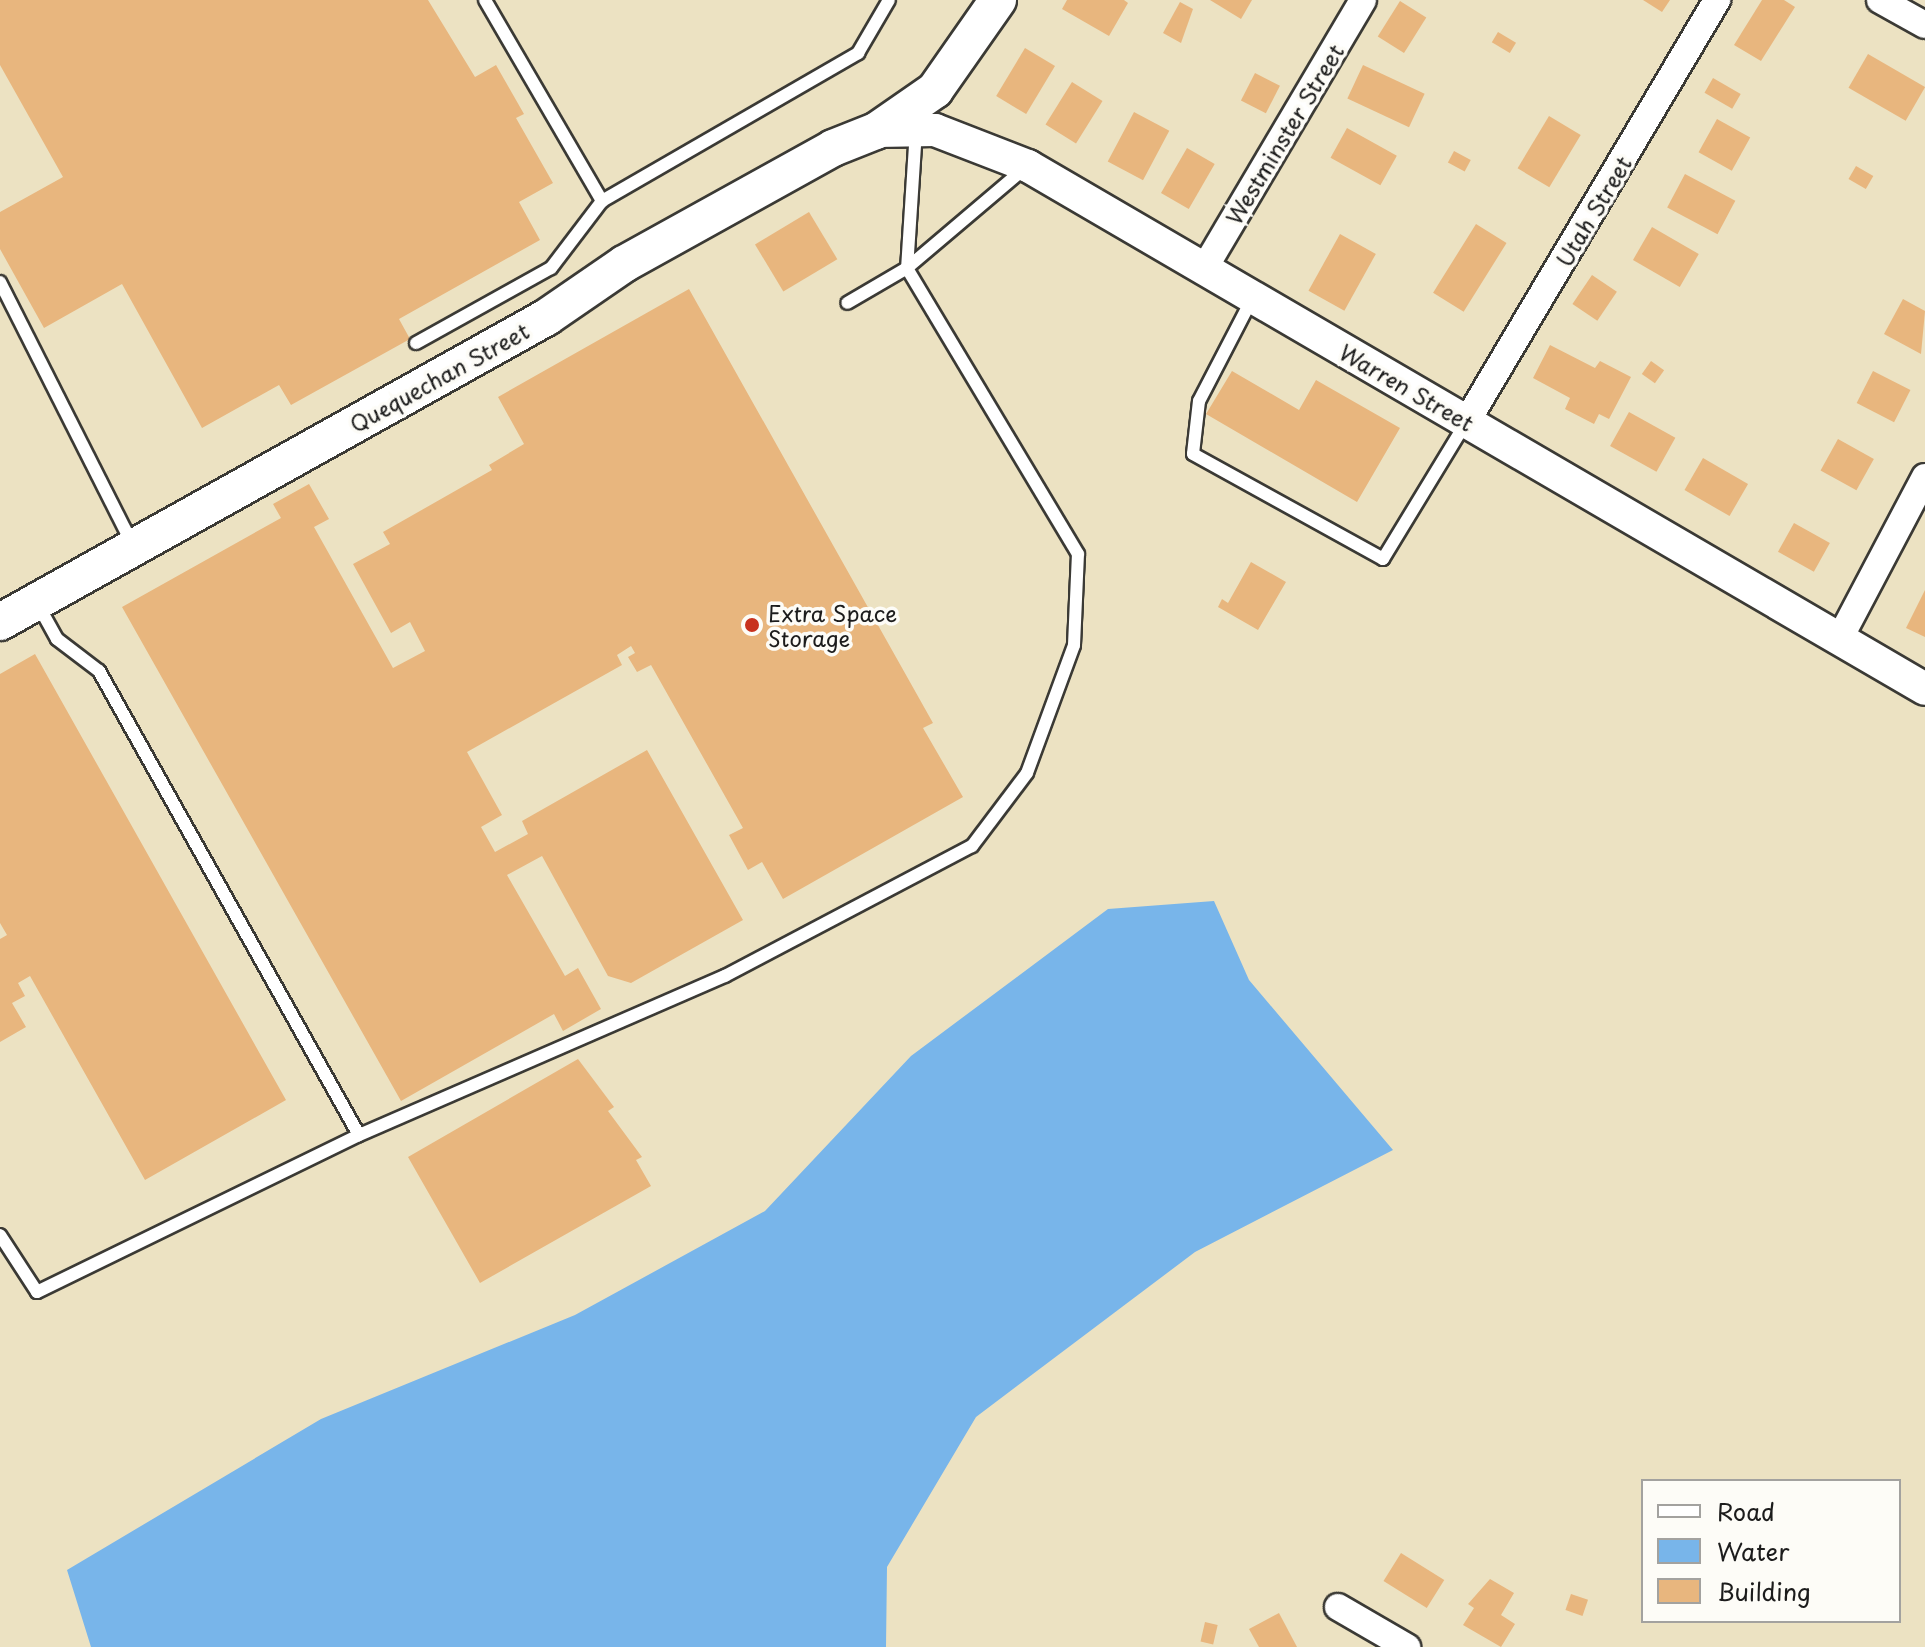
<!DOCTYPE html>
<html>
<head>
<meta charset="utf-8">
<style>
	body { margin:0 }
	#map { position:relative; width:1925px; height:1647px; overflow:hidden; background:#ece2c2; font-family:"Playpen Sans",sans-serif }
	div>[style] { position:absolute }
	.water>* { inset:0; background:#78b5ea }
	.building>* { inset:0; background:#e8b67e; transform-origin:0 0 }
	.roads { filter:drop-shadow(2px 0 #3b3a35) drop-shadow(-2px 0 #3b3a35) drop-shadow(0 2px #3b3a35) drop-shadow(0 -2px #3b3a35) }
	.service>* { height:12px; margin:-6px; padding:0 6px; transform-origin:6px; border-radius:6px; background:#fff }
	.minor>* { height:26px; margin:-13px; padding:0 13px; transform-origin:13px; border-radius:13px; background:#fff }
	.tertiary>* { height:32px; margin:-16px; padding:0 16px; transform-origin:16px; border-radius:16px; background:#fff }
	.secondary>* { height:36px; margin:-18px; padding:0 18px; transform-origin:18px; border-radius:18px; background:#fff }
	.dots>* { width:22px; height:22px; translate:-50% -50%; box-sizing:border-box; border:4px solid #fdfcf7; border-radius:50% }
	span { translate:-50% -50%; white-space:nowrap; text-align:center; line-height:1.15; -webkit-text-stroke:7px #fdfcf7; paint-order:stroke }
	.street-label { font-size:22px; color:#1c1c1c }
	.poi-label { font-size:22px; color:#1c1c1c }
	.left { translate:0 -50%; text-align:left }
	.legend { position:absolute; left:1641px; top:1479px; width:260px; height:144px; box-sizing:border-box; background:#fdfcf7; border:2px solid #a3a29f; margin:0; padding:10px 14px; list-style:none; font-size:24px; color:#1c1c1c }
	.legend li { display:flex; align-items:center; gap:16px; height:40px }
	.legend b { width:40px; border:2px solid #a3a29f }
</style>
</head>
<body>
<div id="map">
	<div class="water">
		<div style="clip-path:polygon(1214px 901px,1249px 980px,1393px 1150px,1195px 1252px,976px 1417px,887px 1567px,886px 1647px,91px 1647px,67px 1570px,321px 1419px,575px 1315px,765px 1211px,911px 1056px,1108px 909px)"></div>
	</div>
	<div class="building">
		<div style="clip-path:polygon(0 0,428px 0,475px 77px,496px 65px,524px 114px,516px 118px,553px 183px,519px 202px,540px 240px,399px 319px,410px 339px,291px 405px,279px 385px,202px 428px,122px 284px,44px 328px,0 249px,0 212px,63px 177px,0 65px)"></div>
		<div style="clip-path:polygon(1067px 0,1124px 0,1128px 3px,1109px 36px,1062px 9px)"></div>
		<div style="clip-path:polygon(1210px 0,1252px 0,1241px 19px)"></div>
		<div style="clip-path:polygon(1643px 0,1670px 0,1662px 12px)"></div>
		<div style="clip-path:polygon(1762px 0,1784px 0,1795px 7px,1761px 61px,1734px 45px)"></div>
		<div style="left:1400px;top:1px;width:31px;height:42px;rotate:32deg"></div>
		<div style="clip-path:polygon(1180px 2px,1193px 9px,1181px 43px,1163px 33px)"></div>
		<div style="left:1498px;top:32px;width:21px;height:12px;rotate:31deg"></div>
		<div style="left:1025px;top:48px;width:35px;height:56px;rotate:31deg"></div>
		<div style="left:1868px;top:54px;width:66px;height:39px;rotate:30deg"></div>
		<div style="left:1363px;top:65px;width:68px;height:37px;rotate:25deg"></div>
		<div style="left:1255px;top:73px;width:28px;height:31px;rotate:27deg"></div>
		<div style="left:1713px;top:78px;width:32px;height:17px;rotate:30deg"></div>
		<div style="left:1072px;top:82px;width:36px;height:50px;rotate:32deg"></div>
		<div style="left:1134px;top:112px;width:40px;height:56px;rotate:28deg"></div>
		<div style="left:1549px;top:116px;width:37px;height:61px;rotate:31deg"></div>
		<div style="left:1717px;top:119px;width:38px;height:38px;rotate:29deg"></div>
		<div style="left:1347px;top:128px;width:57px;height:34px;rotate:29deg"></div>
		<div style="left:1187px;top:148px;width:32px;height:52px;rotate:30deg"></div>
		<div style="left:1454px;top:151px;width:19px;height:13px;rotate:28deg"></div>
		<div style="left:1856px;top:166px;width:20px;height:15px;rotate:30deg"></div>
		<div style="left:1685px;top:174px;width:57px;height:38px;rotate:28deg"></div>
		<div style="left:809px;top:212px;width:55px;height:63px;rotate:59deg"></div>
		<div style="left:1476px;top:224px;width:36px;height:81px;rotate:32deg"></div>
		<div style="left:1652px;top:227px;width:54px;height:38px;rotate:30deg"></div>
		<div style="left:1340px;top:234px;width:41px;height:65px;rotate:29deg"></div>
		<div style="left:1592px;top:275px;width:30px;height:35px;rotate:34deg"></div>
		<div style="clip-path:polygon(689px 289px,933px 723px,923px 728px,963px 797px,783px 899px,762px 862px,748px 870px,729px 835px,743px 828px,651px 665px,637px 672px,628px 657px,635px 653px,631px 646px,617px 655px,622px 665px,467px 752px,502px 815px,481px 827px,495px 852px,528px 834px,522px 821px,647px 750px,743px 920px,631px 983px,608px 976px,542px 856px,507px 875px,565px 976px,578px 968px,601px 1009px,563px 1031px,554px 1014px,401px 1101px,122px 607px,281px 518px,273px 504px,309px 484px,329px 519px,314px 527px,393px 668px,425px 651px,410px 622px,391px 633px,353px 564px,390px 544px,383px 532px,492px 470px,489px 465px,524px 444px,498px 397px)"></div>
		<div style="clip-path:polygon(1903px 299px,1925px 311px,1921px 354px,1884px 334px)"></div>
		<div style="clip-path:polygon(1550px 345px,1595px 368px,1600px 361px,1631px 377px,1609px 419px,1599px 414px,1594px 424px,1565px 409px,1570px 398px,1533px 378px)"></div>
		<div style="left:1651px;top:361px;width:16px;height:16px;rotate:35deg"></div>
		<div style="clip-path:polygon(1232px 371px,1299px 410px,1316px 380px,1400px 428px,1357px 502px,1206px 414px)"></div>
		<div style="left:1873px;top:371px;width:42px;height:36px;rotate:27deg"></div>
		<div style="left:1629px;top:412px;width:53px;height:39px;rotate:29deg"></div>
		<div style="left:1838px;top:439px;width:41px;height:36px;rotate:29deg"></div>
		<div style="left:1703px;top:458px;width:52px;height:37px;rotate:30deg"></div>
		<div style="left:1794px;top:523px;width:41px;height:33px;rotate:29deg"></div>
		<div style="clip-path:polygon(1251px 562px,1286px 582px,1258px 630px,1218px 607px,1222px 599px,1228px 603px)"></div>
		<div style="clip-path:polygon(1925px 590px,1925px 637px,1906px 628px)"></div>
		<div style="clip-path:polygon(35px 654px,286px 1100px,145px 1180px,30px 976px,18px 983px,25px 996px,12px 1003px,26px 1027px,0 1042px,0 939px,7px 935px,0 923px,0 674px)"></div>
		<div style="clip-path:polygon(578px 1059px,614px 1107px,608px 1111px,642px 1157px,636px 1160px,651px 1186px,480px 1283px,408px 1157px)"></div>
		<div style="left:1401px;top:1553px;width:51px;height:33px;rotate:32deg"></div>
		<div style="clip-path:polygon(1490px 1579px,1514px 1593px,1501px 1615px,1515px 1624px,1501px 1647px,1463px 1625px,1474px 1608px,1468px 1604px)"></div>
		<div style="left:1571px;top:1594px;width:18px;height:17px;rotate:19deg"></div>
		<div style="clip-path:polygon(1279px 1613px,1297px 1647px,1259px 1647px,1249px 1629px)"></div>
		<div style="left:1205px;top:1622px;width:13px;height:20px;rotate:13deg"></div>
	</div>
	<div class="roads">
		<div class="service">
			<div style="left:485px;top:0;width:233px;rotate:59.8deg"></div>
			<div style="left:602px;top:201px;width:296px;rotate:-30deg"></div>
			<div style="left:858px;top:53px;width:61px;rotate:-59.7deg"></div>
			<div style="left:916px;top:130px;width:138px;rotate:93.7deg"></div>
			<div style="left:907px;top:268px;width:156px;rotate:-40.3deg"></div>
			<div style="left:0;top:282px;width:292px;rotate:63.2deg"></div>
			<div style="left:1253px;top:297px;width:117px;rotate:117.4deg"></div>
			<div style="left:1199px;top:401px;width:53px;rotate:96.5deg"></div>
			<div style="left:1193px;top:454px;width:217px;rotate:28.9deg"></div>
			<div style="left:1383px;top:559px;width:158px;rotate:-58.7deg"></div>
			<div style="left:416px;top:343px;width:154px;rotate:-29.1deg"></div>
			<div style="left:551px;top:268px;width:84px;rotate:-52.7deg"></div>
			<div style="left:359px;top:1135px;width:399px;rotate:-23.5deg"></div>
			<div style="left:725px;top:976px;width:279px;rotate:-27.8deg"></div>
			<div style="left:972px;top:846px;width:91px;rotate:-53deg"></div>
			<div style="left:1027px;top:773px;width:136px;rotate:-69.8deg"></div>
			<div style="left:1074px;top:645px;width:91px;rotate:-87.5deg"></div>
			<div style="left:1078px;top:554px;width:333px;rotate:-120.9deg"></div>
			<div style="left:907px;top:268px;width:69px;rotate:149.7deg"></div>
			<div style="left:0;top:1235px;width:68px;rotate:57deg"></div>
			<div style="left:37px;top:1292px;width:358px;rotate:-26deg"></div>
			<div style="left:359px;top:1135px;width:532px;rotate:-119.26deg"></div>
			<div style="left:99px;top:671px;width:53px;rotate:-142.7deg"></div>
			<div style="left:57px;top:639px;width:39px;rotate:-119deg"></div>
		</div>
		<div class="minor">
			<div style="left:1880px;top:0;width:51px;rotate:29.1deg"></div>
			<div style="left:1204px;top:269px;width:312px;rotate:-59.4deg"></div>
			<div style="left:1467px;top:421px;width:490px;rotate:-59.3deg"></div>
			<div style="left:1840px;top:638px;width:182px;rotate:-62.2deg"></div>
			<div style="left:1338px;top:1607px;width:80px;rotate:30.1deg"></div>
		</div>
		<div class="tertiary">
			<div style="left:876px;top:131px;width:59px;rotate:-1deg"></div>
			<div style="left:935px;top:130px;width:100px;rotate:21.2deg"></div>
			<div style="left:1028px;top:166px;width:1038px;rotate:30.24deg"></div>
		</div>
		<div class="secondary">
			<div style="left:0;top:622px;width:626px;rotate:-29.14deg"></div>
			<div style="left:547px;top:317px;width:93px;rotate:-34.5deg"></div>
			<div style="left:624px;top:264px;width:239px;rotate:-29deg"></div>
			<div style="left:833px;top:148px;width:46px;rotate:-21.6deg"></div>
			<div style="left:876px;top:131px;width:72px;rotate:-34.8deg"></div>
			<div style="left:935px;top:90px;width:110px;rotate:-55deg"></div>
		</div>
	</div>
	<div class="dots">
		<div style="left:752px;top:625px;background:#c8321e"></div>
	</div>
	<div class="street-label">
		<span style="left:1284px;top:134px;rotate:-59deg">Westminster Street</span>
		<span style="left:1593px;top:211px;rotate:-59deg">Utah Street</span>
		<span style="left:439px;top:377px;rotate:-29deg">Quequechan Street</span>
		<span style="left:1407px;top:387px;rotate:30deg">Warren Street</span>
	</div>
	<div class="poi-label">
		<span class="left" style="left:768px;top:625px">Extra Space<br>Storage</span>
	</div>
	<ul class="legend">
	<li><b style="height:10px;background:#fff"></b>Road</li>
	<li><b style="height:22px;background:#78b5ea"></b>Water</li>
	<li><b style="height:22px;background:#e8b67e"></b>Building</li>
	</ul>
</div>
</body>
</html>
